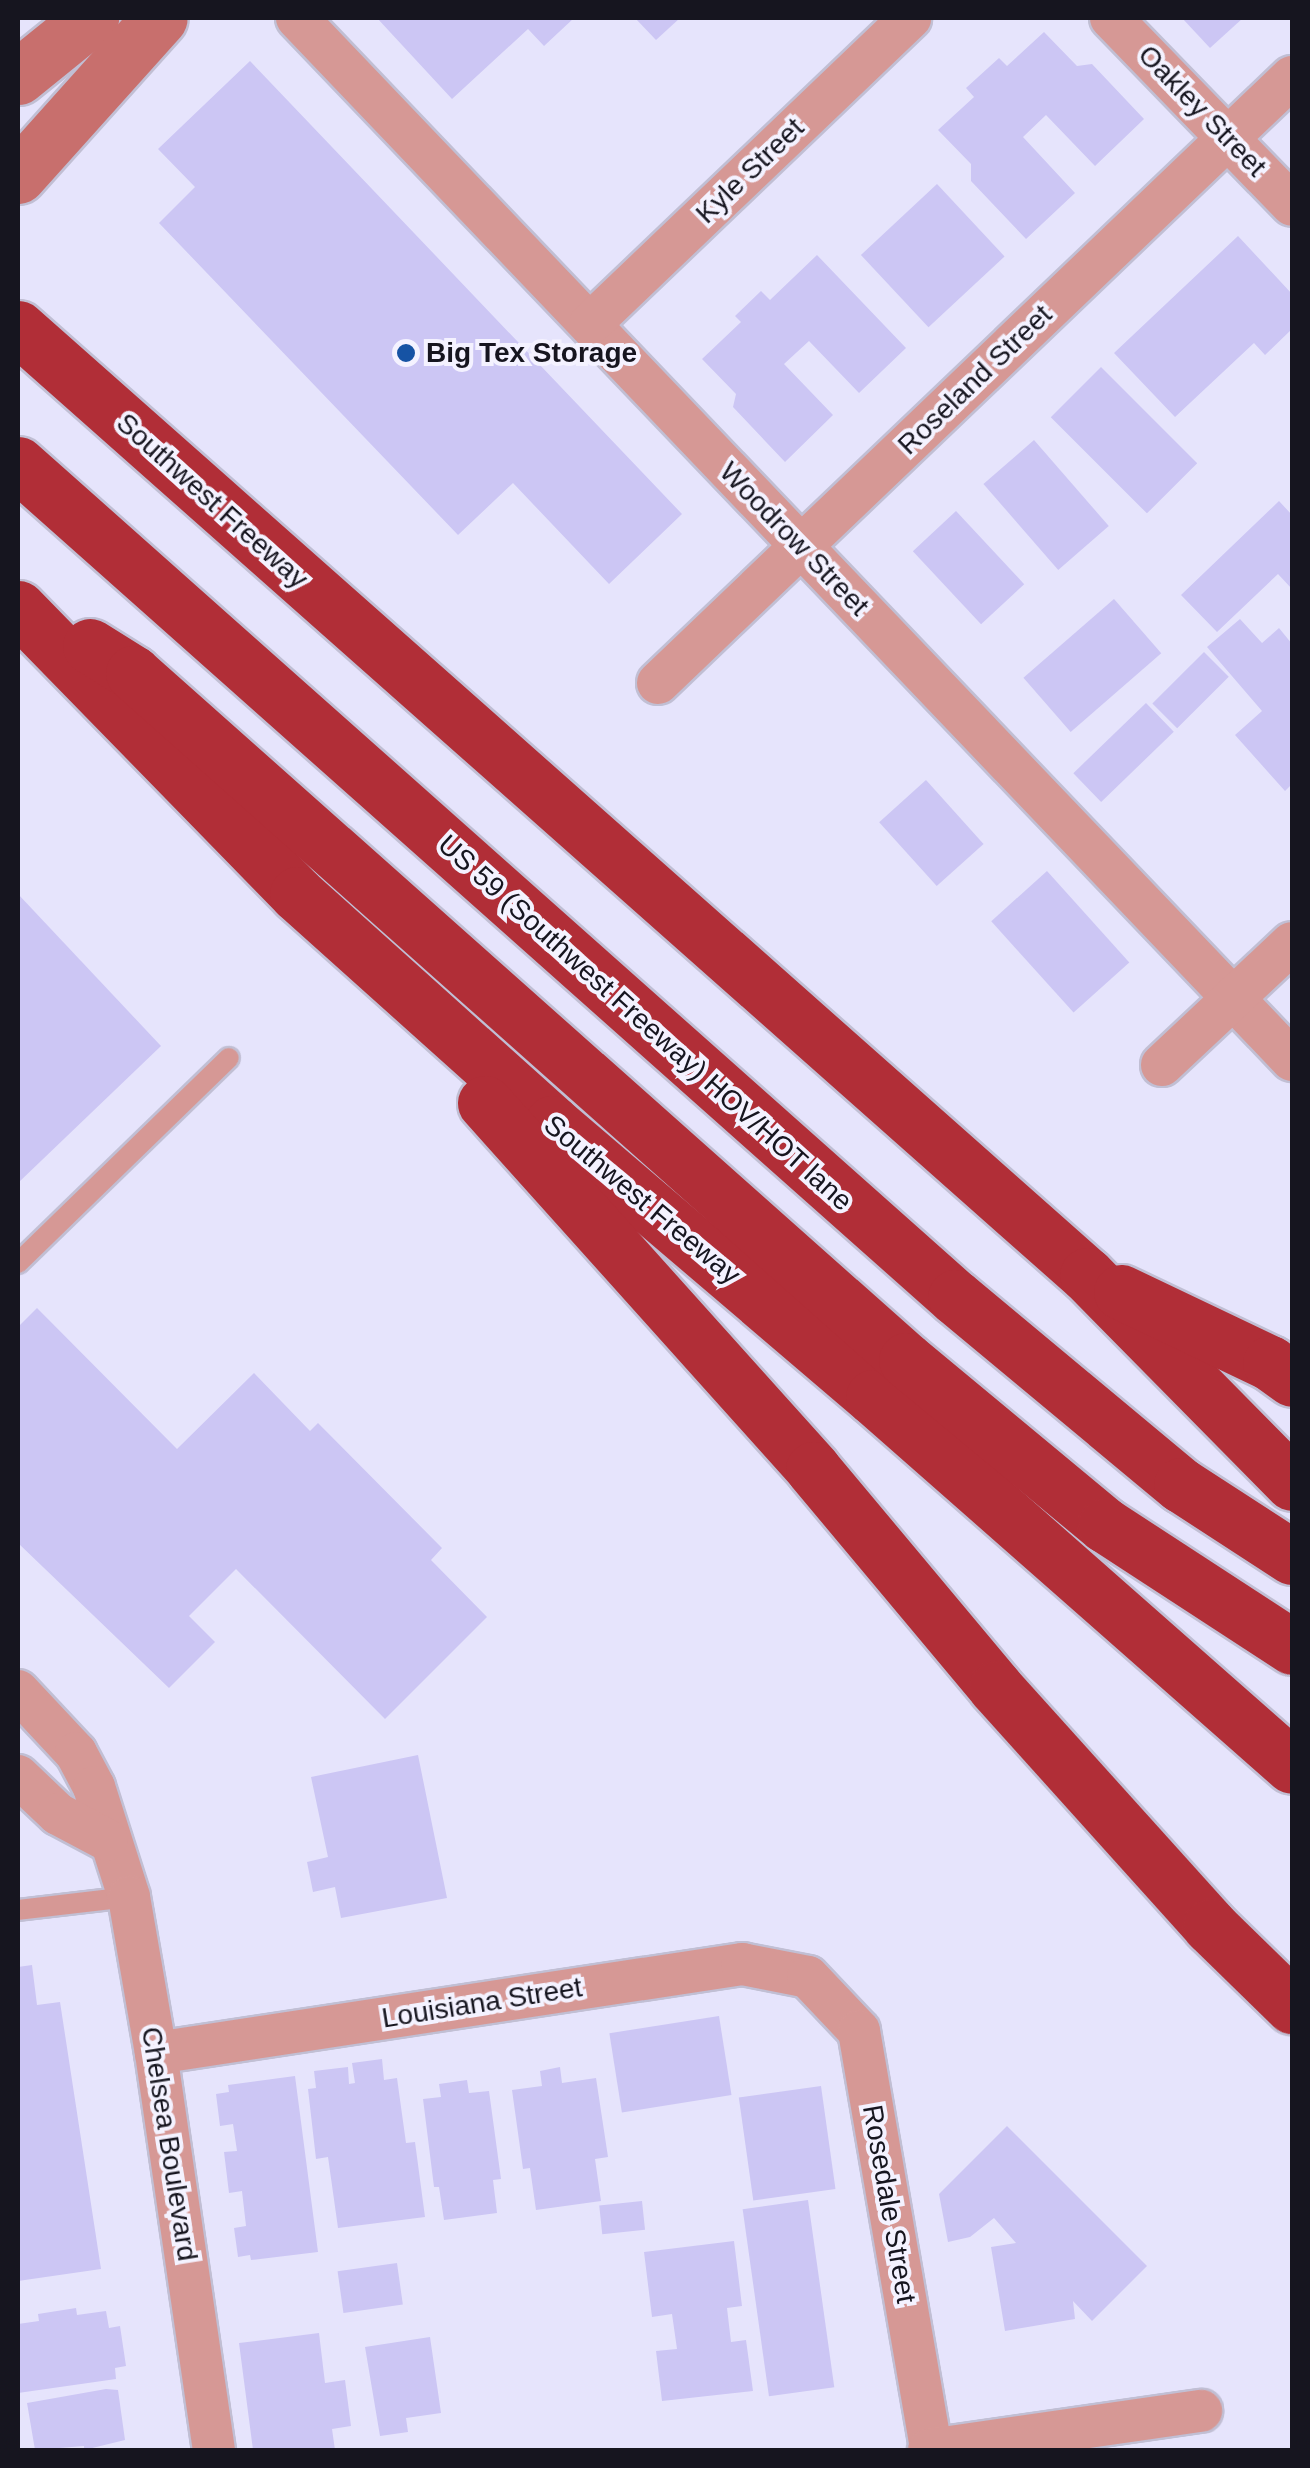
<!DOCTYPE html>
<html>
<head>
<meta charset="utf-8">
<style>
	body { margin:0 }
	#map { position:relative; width:1310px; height:2468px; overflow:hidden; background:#e6e4fc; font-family:Arial,sans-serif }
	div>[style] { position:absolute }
	.building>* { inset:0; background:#ccc6f4; transform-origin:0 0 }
	.roads { filter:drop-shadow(2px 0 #c1bfd4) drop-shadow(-2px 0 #c1bfd4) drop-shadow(0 2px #c1bfd4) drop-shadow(0 -2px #c1bfd4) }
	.lane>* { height:20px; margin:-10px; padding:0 10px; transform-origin:10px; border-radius:10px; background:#d69895 }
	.street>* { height:42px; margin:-21px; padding:0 21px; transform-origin:21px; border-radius:21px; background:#d69895 }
	.secondary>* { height:55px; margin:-27.5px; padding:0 27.5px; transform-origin:27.5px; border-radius:27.5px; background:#c86f6d }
	.highway>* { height:55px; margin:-27.5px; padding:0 27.5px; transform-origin:27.5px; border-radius:27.5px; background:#b12e37 }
	.dots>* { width:28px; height:28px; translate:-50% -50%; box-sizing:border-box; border:5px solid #f4f2ff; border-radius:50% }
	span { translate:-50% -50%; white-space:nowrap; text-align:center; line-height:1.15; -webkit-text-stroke:8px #f4f2ff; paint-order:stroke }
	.street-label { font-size:28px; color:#16151f }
	.poi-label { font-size:28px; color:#16151f; font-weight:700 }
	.left { translate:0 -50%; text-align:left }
	.frame { position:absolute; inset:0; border:20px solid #16151f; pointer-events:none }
</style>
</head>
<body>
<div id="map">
	<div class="building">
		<div style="clip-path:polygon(377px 18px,574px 18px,544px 46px,528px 29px,452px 99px)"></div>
		<div style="clip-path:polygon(635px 18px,680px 18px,656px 40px)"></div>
		<div style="clip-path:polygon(1182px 18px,1243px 18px,1210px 48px)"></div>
		<div style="clip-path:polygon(1044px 32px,1077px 66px,1092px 64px,1144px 119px,1095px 166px,1046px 115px,1023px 137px,1075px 193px,1026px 239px,971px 181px,971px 164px,938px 130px,974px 97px,966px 88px,999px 58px,1007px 66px)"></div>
		<div style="clip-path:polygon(250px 61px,682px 514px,609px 584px,513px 483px,458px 535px,159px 223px,195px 187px,158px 149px)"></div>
		<div style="left:937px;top:184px;width:99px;height:104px;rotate:47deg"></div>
		<div style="clip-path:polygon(1238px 236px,1292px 294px,1292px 329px,1265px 355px,1254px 343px,1175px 417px,1114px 353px)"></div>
		<div style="clip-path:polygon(817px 255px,906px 348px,859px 393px,809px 341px,784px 364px,833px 415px,785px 462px,733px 407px,736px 394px,702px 359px,741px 322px,735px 316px,761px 291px,770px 300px)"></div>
		<div style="left:1101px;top:367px;width:136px;height:71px;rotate:45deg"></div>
		<div style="left:1034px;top:440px;width:114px;height:67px;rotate:49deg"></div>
		<div style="clip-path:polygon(1279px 501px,1292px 515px,1292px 589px,1278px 574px,1217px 632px,1181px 595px)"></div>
		<div style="left:956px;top:511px;width:100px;height:59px;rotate:47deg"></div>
		<div style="left:1114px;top:599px;width:72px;height:120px;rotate:49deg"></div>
		<div style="clip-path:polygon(1240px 619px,1262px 643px,1279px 628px,1292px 644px,1292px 784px,1285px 791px,1235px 735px,1262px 711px,1207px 647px)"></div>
		<div style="left:1204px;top:652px;width:35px;height:73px;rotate:45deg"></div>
		<div style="left:1146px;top:703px;width:40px;height:101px;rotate:46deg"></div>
		<div style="left:926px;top:780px;width:86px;height:63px;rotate:48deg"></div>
		<div style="left:1047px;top:871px;width:123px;height:75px;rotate:48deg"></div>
		<div style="clip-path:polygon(18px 894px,161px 1046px,18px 1183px)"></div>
		<div style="clip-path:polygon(37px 1308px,177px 1449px,254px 1373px,310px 1431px,318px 1423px,442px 1548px,431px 1560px,487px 1617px,385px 1719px,236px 1569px,189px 1616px,215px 1642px,169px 1688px,18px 1543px,18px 1327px)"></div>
		<div style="clip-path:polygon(418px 1755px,447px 1898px,341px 1918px,335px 1887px,313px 1892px,307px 1862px,328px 1857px,311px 1777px)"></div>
		<div style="clip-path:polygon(32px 1965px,37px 2005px,60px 2002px,101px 2269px,18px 2281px,18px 1967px)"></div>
		<div style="left:719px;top:2016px;width:80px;height:111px;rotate:81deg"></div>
		<div style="clip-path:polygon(382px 2059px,384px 2080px,397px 2078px,406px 2143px,415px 2142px,425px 2217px,338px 2228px,328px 2157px,316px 2159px,308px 2089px,316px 2088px,314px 2071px,348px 2067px,349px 2084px,355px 2083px,352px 2063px)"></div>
		<div style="clip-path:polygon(560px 2067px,562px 2083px,596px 2078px,608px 2157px,595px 2159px,601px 2201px,536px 2210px,530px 2168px,523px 2169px,512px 2090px,542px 2086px,540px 2071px)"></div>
		<div style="clip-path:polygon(295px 2076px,318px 2252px,251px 2260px,250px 2255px,238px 2257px,234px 2228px,246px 2226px,242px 2191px,229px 2193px,224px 2152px,237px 2151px,233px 2124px,220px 2126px,216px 2094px,229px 2092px,228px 2085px)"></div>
		<div style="clip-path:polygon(467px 2080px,469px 2093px,489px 2091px,501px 2179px,493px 2180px,497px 2213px,444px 2220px,439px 2187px,434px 2187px,423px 2099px,441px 2097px,439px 2084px)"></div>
		<div style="left:821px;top:2086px;width:104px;height:83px;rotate:82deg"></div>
		<div style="clip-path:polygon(1007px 2126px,1147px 2266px,1092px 2321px,1073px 2301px,1075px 2319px,1005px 2331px,991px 2247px,1016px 2243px,994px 2218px,970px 2237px,948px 2242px,939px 2194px)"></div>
		<div style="left:808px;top:2200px;width:189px;height:66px;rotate:82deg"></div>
		<div style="left:642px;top:2201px;width:29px;height:43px;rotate:84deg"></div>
		<div style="clip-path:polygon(734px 2241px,742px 2306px,727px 2308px,731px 2342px,746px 2340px,753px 2391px,662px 2401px,656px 2351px,677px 2349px,672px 2314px,652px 2317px,644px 2252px)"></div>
		<div style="left:397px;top:2263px;width:42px;height:60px;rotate:82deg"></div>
		<div style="clip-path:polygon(76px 2308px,77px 2315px,106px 2311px,109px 2328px,120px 2326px,126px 2366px,115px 2368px,116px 2379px,18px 2393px,18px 2324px,39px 2321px,38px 2314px)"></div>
		<div style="clip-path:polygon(319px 2333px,325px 2383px,345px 2380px,351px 2426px,332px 2429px,335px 2450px,253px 2450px,239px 2343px)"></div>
		<div style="clip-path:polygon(430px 2337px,441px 2413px,406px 2418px,408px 2432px,380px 2436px,365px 2347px)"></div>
		<div style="clip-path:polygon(106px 2389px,118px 2390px,125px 2440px,84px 2450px,84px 2446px,35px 2450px,27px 2403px)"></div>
	</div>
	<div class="roads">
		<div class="lane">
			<div style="left:18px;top:1263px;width:294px;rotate:-44.2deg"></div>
			<div style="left:18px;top:1910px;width:112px;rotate:-6.7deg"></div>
		</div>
		<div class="street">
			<div style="left:297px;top:18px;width:1441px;rotate:46.32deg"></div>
			<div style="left:1111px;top:18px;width:260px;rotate:45.9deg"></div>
			<div style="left:590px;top:324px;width:443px;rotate:-43.7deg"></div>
			<div style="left:658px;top:683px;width:877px;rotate:-43.71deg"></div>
			<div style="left:1162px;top:1065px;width:178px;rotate:-43.2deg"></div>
			<div style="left:18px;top:1691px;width:85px;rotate:46.9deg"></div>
			<div style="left:76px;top:1753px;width:38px;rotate:62deg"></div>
			<div style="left:94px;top:1787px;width:115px;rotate:72.3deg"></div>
			<div style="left:129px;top:1897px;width:158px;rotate:80.2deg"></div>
			<div style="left:156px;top:2053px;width:401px;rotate:81.7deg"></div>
			<div style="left:18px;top:1776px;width:55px;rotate:43.5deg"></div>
			<div style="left:58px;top:1814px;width:55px;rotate:28deg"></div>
			<div style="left:156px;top:2053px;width:593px;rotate:-8.64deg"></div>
			<div style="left:742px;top:1964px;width:67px;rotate:11.1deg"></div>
			<div style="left:808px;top:1977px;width:74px;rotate:46.6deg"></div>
			<div style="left:859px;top:2031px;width:425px;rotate:80.2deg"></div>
			<div style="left:929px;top:2450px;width:275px;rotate:-8.2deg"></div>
		</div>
		<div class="secondary">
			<div style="left:18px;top:77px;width:94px;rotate:-38.9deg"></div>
			<div style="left:18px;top:176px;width:212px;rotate:-48.1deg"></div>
		</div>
		<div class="highway">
			<div style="left:18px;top:328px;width:1428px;rotate:41.54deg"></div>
			<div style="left:1087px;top:1275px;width:292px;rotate:45.4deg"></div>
			<div style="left:18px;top:464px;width:1254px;rotate:41.64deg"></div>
			<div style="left:955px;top:1297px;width:294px;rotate:39.8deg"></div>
			<div style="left:1181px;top:1485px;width:132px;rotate:33deg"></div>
			<div style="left:18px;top:608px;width:400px;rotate:45.7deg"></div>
			<div style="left:297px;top:894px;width:343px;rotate:41.9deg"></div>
			<div style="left:552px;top:1123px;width:422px;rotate:40.5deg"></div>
			<div style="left:873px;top:1397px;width:558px;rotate:41.37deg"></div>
			<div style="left:90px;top:646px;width:51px;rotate:32.1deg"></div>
			<div style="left:133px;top:673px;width:1034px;rotate:41.63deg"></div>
			<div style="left:906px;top:1360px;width:259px;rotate:39.7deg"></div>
			<div style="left:1105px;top:1525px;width:223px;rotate:33.1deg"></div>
			<div style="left:485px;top:1103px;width:491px;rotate:48.1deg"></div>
			<div style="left:813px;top:1469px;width:285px;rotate:50.1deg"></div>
			<div style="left:996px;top:1688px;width:320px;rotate:48deg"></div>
			<div style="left:1210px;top:1926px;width:115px;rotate:44.3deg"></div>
			<div style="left:1121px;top:1292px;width:165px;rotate:25.5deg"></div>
			<div style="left:1270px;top:1363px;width:27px;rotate:36deg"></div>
		</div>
	</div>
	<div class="dots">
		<div style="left:406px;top:353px;background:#1653a4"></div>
	</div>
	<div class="street-label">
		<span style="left:1202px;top:111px;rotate:46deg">Oakley Street</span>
		<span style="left:750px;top:171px;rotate:-44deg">Kyle Street</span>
		<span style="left:975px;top:380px;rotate:-44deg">Roseland Street</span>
		<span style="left:212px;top:501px;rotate:42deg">Southwest Freeway</span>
		<span style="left:794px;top:539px;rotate:46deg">Woodrow Street</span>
		<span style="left:645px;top:1023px;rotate:42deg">US 59 (Southwest Freeway) HOV/HOT lane</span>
		<span style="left:642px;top:1200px;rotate:40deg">Southwest Freeway</span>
		<span style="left:482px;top:2003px;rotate:-9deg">Louisiana Street</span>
		<span style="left:169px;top:2144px;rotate:81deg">Chelsea Boulevard</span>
		<span style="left:889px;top:2204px;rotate:80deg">Rosedale Street</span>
	</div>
	<div class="poi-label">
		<span class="left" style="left:426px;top:353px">Big Tex Storage</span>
	</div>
	<div class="frame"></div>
</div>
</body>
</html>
